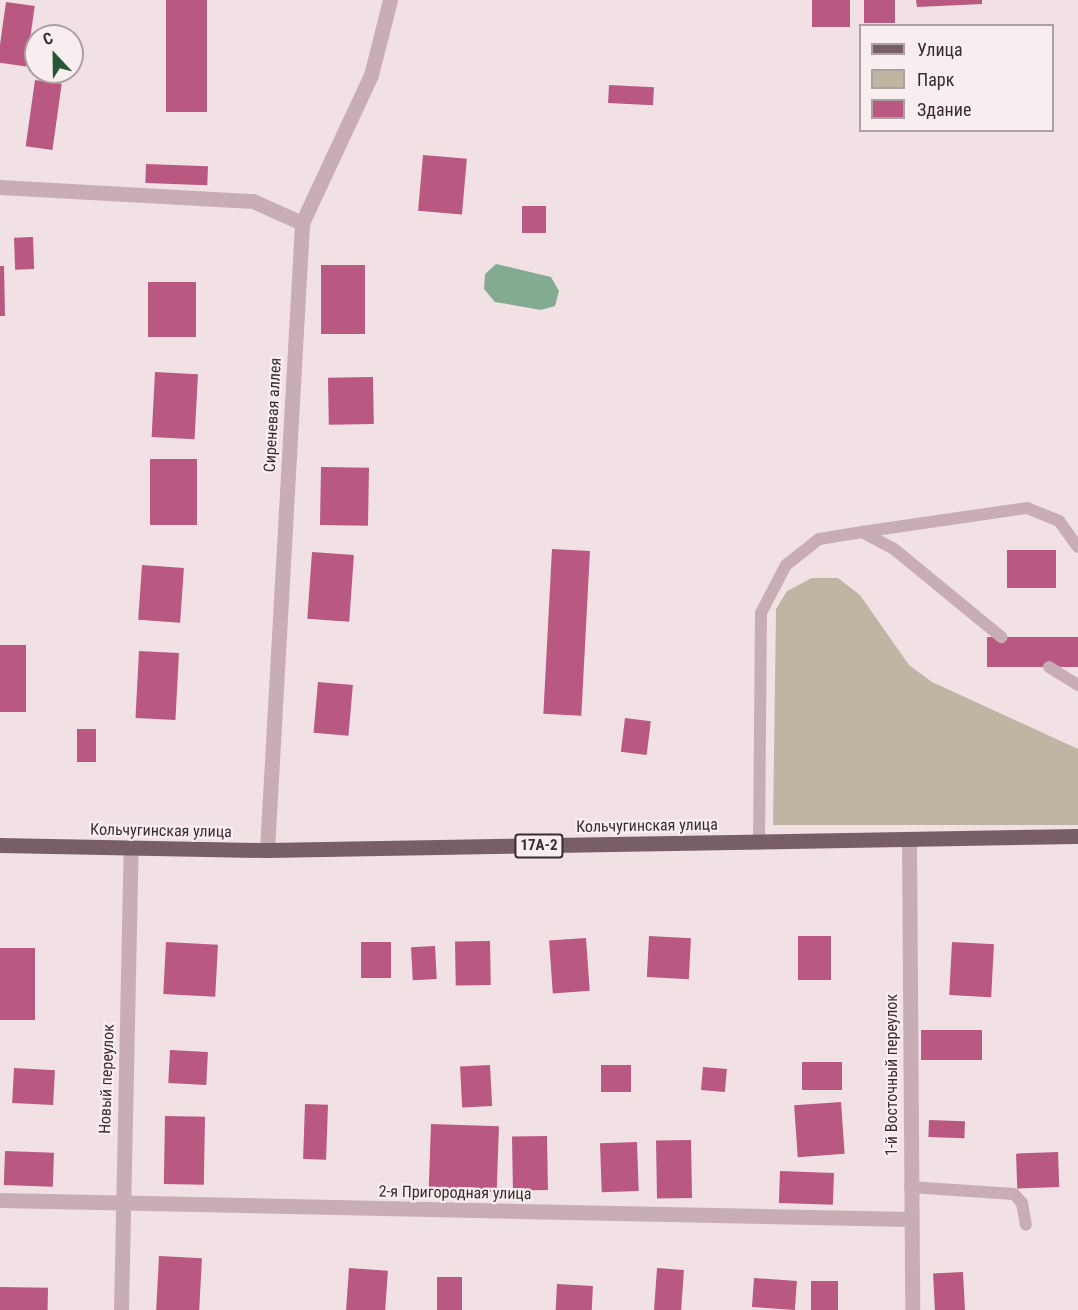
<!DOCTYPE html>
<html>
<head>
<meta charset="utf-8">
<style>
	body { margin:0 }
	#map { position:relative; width:1078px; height:1310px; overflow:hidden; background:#f1e1e4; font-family:"Roboto Condensed",sans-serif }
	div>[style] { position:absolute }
	.green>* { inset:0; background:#bfb5a3 }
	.water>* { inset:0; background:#83ab92 }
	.building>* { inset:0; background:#b95881; transform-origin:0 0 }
	.lane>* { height:12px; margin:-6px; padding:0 6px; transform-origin:6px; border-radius:6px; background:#c8aeb4 }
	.street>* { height:15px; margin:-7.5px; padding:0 7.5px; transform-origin:7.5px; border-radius:7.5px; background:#c8aeb4 }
	.primary>* { height:15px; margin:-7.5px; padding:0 7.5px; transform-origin:7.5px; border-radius:7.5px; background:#785f67 }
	span { translate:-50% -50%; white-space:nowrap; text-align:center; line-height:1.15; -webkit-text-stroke:4.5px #f9eeef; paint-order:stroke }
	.shield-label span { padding:2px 4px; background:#f9eeef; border:2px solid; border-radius:4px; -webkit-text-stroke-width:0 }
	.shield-label { font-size:15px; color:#382c30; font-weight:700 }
	.street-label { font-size:16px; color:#382c30 }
	.legend { position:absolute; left:859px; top:24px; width:195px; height:108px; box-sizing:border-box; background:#f9eeef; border:2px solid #aca0a3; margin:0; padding:8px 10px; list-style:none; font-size:18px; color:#382c30 }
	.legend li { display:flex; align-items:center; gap:12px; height:30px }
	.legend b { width:30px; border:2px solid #aca0a3 }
	.north { position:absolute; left:24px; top:24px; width:60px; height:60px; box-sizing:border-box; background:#f9eeef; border:2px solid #aca0a3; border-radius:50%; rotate:338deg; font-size:16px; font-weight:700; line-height:24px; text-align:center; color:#382c30 }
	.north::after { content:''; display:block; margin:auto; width:21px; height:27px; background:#265538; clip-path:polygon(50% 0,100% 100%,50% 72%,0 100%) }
</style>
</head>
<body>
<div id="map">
	<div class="green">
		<div style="clip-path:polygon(812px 578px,838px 578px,860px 595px,909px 665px,932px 682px,1078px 749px,1078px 825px,773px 825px,776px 609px,787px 591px)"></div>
	</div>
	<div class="water">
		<div style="clip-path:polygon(496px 264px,551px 277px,559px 291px,555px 306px,541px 310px,495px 302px,484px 289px,485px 274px)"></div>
	</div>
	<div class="building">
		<div style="left:166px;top:0;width:41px;height:112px"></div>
		<div style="left:812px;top:0;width:38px;height:27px"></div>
		<div style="left:864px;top:0;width:31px;height:23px"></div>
		<div style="clip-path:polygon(916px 0,982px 0,982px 4px,917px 7px)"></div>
		<div style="left:6px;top:2px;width:29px;height:61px;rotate:8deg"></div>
		<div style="left:35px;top:80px;width:27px;height:67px;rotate:8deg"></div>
		<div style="left:609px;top:85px;width:45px;height:18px;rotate:3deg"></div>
		<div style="left:423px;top:155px;width:44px;height:56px;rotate:5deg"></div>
		<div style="left:146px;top:164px;width:62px;height:19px;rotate:2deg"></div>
		<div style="left:522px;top:206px;width:24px;height:27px"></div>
		<div style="left:33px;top:237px;width:32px;height:19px;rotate:88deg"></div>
		<div style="left:321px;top:265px;width:44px;height:69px"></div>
		<div style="clip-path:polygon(0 266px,4px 266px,5px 316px,0 316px)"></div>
		<div style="left:148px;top:282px;width:48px;height:55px"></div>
		<div style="left:155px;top:372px;width:43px;height:65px;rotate:3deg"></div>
		<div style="left:373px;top:377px;width:47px;height:45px;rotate:89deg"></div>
		<div style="left:150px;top:459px;width:47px;height:66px"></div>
		<div style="left:321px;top:467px;width:48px;height:58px;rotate:1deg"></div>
		<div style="left:552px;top:549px;width:38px;height:165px;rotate:3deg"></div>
		<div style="left:1056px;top:550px;width:38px;height:49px;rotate:90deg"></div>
		<div style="left:312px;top:552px;width:42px;height:67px;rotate:4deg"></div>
		<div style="left:142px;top:565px;width:42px;height:55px;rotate:4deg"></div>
		<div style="left:987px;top:637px;width:91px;height:30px"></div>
		<div style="left:0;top:645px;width:26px;height:67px"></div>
		<div style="left:139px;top:651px;width:40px;height:67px;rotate:3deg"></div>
		<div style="left:318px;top:682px;width:35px;height:51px;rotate:5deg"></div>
		<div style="left:625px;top:718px;width:26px;height:34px;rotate:7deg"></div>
		<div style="left:77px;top:729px;width:19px;height:33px"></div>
		<div style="left:649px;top:936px;width:42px;height:41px;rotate:3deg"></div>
		<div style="left:798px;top:936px;width:33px;height:44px"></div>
		<div style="left:586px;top:938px;width:53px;height:37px;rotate:86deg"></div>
		<div style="left:490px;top:941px;width:44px;height:35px;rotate:89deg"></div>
		<div style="left:166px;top:942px;width:52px;height:52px;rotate:3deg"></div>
		<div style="left:361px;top:942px;width:30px;height:36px"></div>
		<div style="left:952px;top:942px;width:42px;height:53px;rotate:3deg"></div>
		<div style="left:435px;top:946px;width:33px;height:24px;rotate:87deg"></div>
		<div style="left:0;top:948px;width:35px;height:72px"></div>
		<div style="left:921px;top:1030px;width:61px;height:30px"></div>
		<div style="left:170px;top:1050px;width:38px;height:33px;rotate:3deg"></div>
		<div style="left:802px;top:1062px;width:40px;height:28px"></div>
		<div style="left:490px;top:1065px;width:41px;height:30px;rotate:87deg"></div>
		<div style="left:601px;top:1065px;width:30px;height:27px"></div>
		<div style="left:703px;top:1067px;width:24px;height:23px;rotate:5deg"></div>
		<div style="left:14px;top:1068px;width:41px;height:35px;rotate:3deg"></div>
		<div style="left:841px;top:1102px;width:52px;height:47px;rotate:86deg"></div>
		<div style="left:305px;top:1104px;width:23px;height:55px;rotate:2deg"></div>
		<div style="left:165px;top:1116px;width:40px;height:68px;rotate:1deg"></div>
		<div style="left:929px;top:1120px;width:36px;height:17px;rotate:2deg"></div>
		<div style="left:431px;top:1124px;width:68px;height:66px;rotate:2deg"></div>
		<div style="left:547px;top:1136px;width:54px;height:35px;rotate:89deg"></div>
		<div style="left:691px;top:1140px;width:58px;height:35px;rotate:89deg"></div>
		<div style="left:637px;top:1142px;width:49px;height:37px;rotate:88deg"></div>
		<div style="left:5px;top:1151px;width:49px;height:34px;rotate:2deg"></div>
		<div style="left:1058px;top:1152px;width:35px;height:42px;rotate:88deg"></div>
		<div style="left:780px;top:1171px;width:54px;height:32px;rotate:2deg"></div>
		<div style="left:159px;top:1256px;width:43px;height:54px;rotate:3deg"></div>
		<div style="left:349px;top:1268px;width:39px;height:42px;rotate:4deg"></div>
		<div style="left:657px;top:1268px;width:27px;height:42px;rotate:4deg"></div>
		<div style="left:963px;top:1272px;width:38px;height:30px;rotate:87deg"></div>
		<div style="left:462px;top:1277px;width:33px;height:25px;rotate:90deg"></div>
		<div style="left:754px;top:1278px;width:43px;height:29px;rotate:4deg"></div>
		<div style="left:811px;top:1281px;width:27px;height:29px"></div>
		<div style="left:557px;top:1284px;width:36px;height:26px;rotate:3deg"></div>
		<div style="left:0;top:1287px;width:48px;height:23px;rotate:1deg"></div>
	</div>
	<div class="lane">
		<div style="left:862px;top:532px;width:167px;rotate:-8.3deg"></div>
		<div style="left:1027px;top:508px;width:35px;rotate:22deg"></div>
		<div style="left:1059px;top:521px;width:32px;rotate:54deg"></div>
		<div style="left:1049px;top:667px;width:34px;rotate:32deg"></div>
		<div style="left:759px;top:843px;width:230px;rotate:-89.5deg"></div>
		<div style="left:761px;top:613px;width:54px;rotate:-62.5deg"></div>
		<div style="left:786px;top:565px;width:42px;rotate:-38.2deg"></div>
		<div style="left:819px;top:539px;width:44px;rotate:-9.2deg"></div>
		<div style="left:862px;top:532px;width:36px;rotate:28deg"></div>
		<div style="left:894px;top:549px;width:139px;rotate:39.4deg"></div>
		<div style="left:910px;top:1187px;width:104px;rotate:3.9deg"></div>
		<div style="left:1014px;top:1194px;width:12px;rotate:48deg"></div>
		<div style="left:1022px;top:1203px;width:22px;rotate:80deg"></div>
	</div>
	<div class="street">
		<div style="left:0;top:187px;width:253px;rotate:3.2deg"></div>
		<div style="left:253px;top:201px;width:54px;rotate:24.2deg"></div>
		<div style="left:909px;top:841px;width:469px;rotate:89.6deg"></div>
		<div style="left:267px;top:850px;width:628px;rotate:-86.8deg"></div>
		<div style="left:302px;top:223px;width:163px;rotate:-65deg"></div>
		<div style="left:371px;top:75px;width:77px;rotate:-75.8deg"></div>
		<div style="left:0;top:1200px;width:910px;rotate:1.2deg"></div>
		<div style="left:121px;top:1310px;width:461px;rotate:-88.8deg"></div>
	</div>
	<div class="primary">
		<div style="left:0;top:845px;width:267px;rotate:1.1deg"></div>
		<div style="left:267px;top:850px;width:811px;rotate:-0.99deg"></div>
	</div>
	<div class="shield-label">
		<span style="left:539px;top:846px">17А-2</span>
	</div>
	<div class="street-label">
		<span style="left:273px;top:415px;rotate:-87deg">Сиреневая аллея</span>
		<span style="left:647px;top:826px;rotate:-1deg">Кольчугинская улица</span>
		<span style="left:161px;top:831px;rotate:1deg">Кольчугинская улица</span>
		<span style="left:892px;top:1075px;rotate:-90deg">1-й Восточный переулок</span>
		<span style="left:107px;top:1079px;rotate:-88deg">Новый переулок</span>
		<span style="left:455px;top:1193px;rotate:1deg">2-я Пригородная улица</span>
	</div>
	<ul class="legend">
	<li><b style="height:8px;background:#785f67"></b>Улица</li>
	<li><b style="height:16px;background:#bfb5a3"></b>Парк</li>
	<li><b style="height:16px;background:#b95881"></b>Здание</li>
	</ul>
	<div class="north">С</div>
</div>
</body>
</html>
